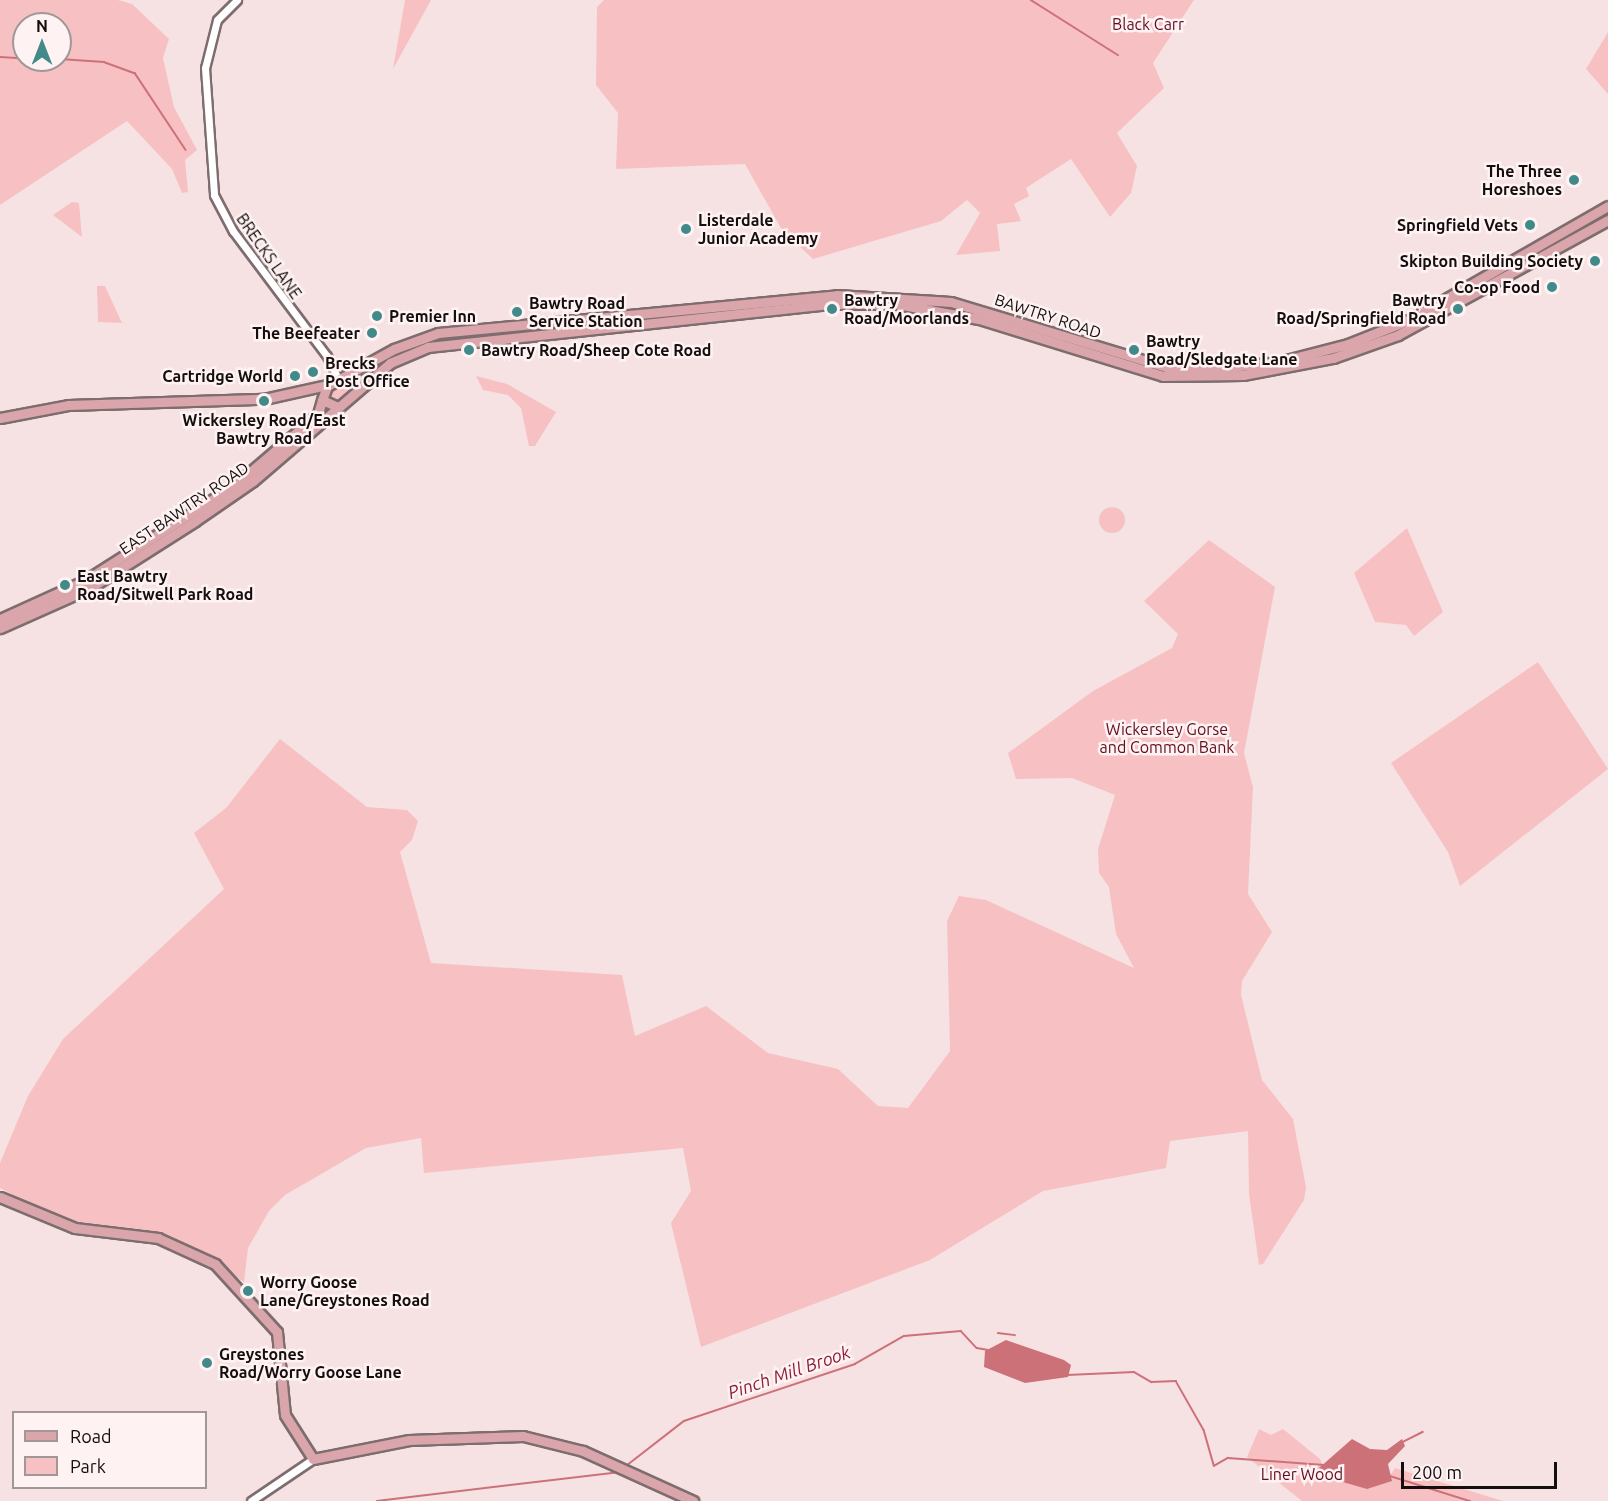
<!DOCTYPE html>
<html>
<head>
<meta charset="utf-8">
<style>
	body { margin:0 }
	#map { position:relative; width:1608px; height:1501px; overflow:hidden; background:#f6e2e3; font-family:Ubuntu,sans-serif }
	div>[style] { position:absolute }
	.green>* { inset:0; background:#f7c1c4 }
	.round { border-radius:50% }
	.water>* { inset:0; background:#cd7179 }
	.stream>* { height:1.5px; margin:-0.75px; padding:0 0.75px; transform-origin:0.75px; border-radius:0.75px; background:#cd7179 }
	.roads { filter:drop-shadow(2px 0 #7e6d6e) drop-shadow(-2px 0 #7e6d6e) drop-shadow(0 2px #7e6d6e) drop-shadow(0 -2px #7e6d6e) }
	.minor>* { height:7px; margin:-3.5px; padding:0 3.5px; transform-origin:3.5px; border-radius:3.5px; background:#fff }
	.major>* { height:9px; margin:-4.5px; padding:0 4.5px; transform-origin:4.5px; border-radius:4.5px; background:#dba6ab }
	.dots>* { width:16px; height:16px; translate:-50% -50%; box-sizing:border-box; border:3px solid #fef2f2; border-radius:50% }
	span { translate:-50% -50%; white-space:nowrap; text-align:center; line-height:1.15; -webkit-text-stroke:5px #fef2f2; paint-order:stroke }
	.park-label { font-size:16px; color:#610c1f }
	.poi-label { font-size:16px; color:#140e0e; font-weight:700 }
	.right { translate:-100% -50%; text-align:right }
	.left { translate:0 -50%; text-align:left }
	.street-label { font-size:16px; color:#140e0e }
	.water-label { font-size:18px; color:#8d1e34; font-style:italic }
	.legend { position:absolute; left:12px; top:1411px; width:195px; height:78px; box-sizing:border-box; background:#fef2f2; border:2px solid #a09797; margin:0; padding:8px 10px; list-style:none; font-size:18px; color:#140e0e }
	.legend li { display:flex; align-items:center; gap:12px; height:30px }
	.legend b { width:30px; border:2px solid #a09797 }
	.north { position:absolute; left:12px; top:12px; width:60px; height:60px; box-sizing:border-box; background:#fef2f2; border:2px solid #a09797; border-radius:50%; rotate:0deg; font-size:16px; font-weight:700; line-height:24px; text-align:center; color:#140e0e }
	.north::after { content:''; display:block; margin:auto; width:21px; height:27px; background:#428a89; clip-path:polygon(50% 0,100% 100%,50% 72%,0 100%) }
	.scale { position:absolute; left:1401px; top:1462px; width:156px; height:27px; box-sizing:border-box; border:3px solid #140e0e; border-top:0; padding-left:8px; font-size:18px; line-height:21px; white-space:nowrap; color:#140e0e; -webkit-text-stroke:4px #fef2f2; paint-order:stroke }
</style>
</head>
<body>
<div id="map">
	<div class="green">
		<div style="clip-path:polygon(evenodd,0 0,118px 0,132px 4px,169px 39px,163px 58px,174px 107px,197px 150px,185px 160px,188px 192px,182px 193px,172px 169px,127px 121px,0 205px,0 0,24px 24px,60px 24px,60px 60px,24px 60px,24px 24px)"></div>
		<div style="clip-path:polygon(405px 0,431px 0,393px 69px)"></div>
		<div style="clip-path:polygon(604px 0,1194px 0,1153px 63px,1164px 88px,1117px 133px,1137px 166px,1131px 193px,1110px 217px,1071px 159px,1026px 188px,1029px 196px,1014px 204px,1021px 221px,997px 224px,1000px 251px,956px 255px,980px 213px,967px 200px,941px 221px,813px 259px,782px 230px,745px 164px,616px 169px,618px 113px,596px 85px,597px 7px)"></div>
		<div style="clip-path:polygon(1608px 32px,1608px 94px,1586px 69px)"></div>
		<div style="clip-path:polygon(72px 202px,79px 203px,82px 237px,53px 215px)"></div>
		<div style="clip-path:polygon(97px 286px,105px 286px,122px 323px,98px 322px)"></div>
		<div style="clip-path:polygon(424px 341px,425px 345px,383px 365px,358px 385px,352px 378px)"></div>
		<div style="clip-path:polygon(476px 376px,507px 384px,556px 412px,535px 446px,529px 446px,521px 408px,508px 395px,483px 390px)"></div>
		<div style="clip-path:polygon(342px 383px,349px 383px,350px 391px,338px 402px,327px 400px,328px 390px)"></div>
		<div class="round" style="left:1099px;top:507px;width:26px;height:26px"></div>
		<div style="clip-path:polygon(1407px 528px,1443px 612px,1414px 636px,1406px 625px,1375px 622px,1354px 573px)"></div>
		<div style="clip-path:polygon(1209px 540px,1275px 587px,1244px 753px,1253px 787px,1248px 894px,1272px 932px,1242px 981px,1241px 995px,1262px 1080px,1293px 1119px,1306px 1187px,1304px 1200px,1263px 1264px,1259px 1265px,1249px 1194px,1248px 1131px,1170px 1141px,1166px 1168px,1043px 1191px,930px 1260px,701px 1347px,671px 1223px,691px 1191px,683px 1148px,424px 1173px,421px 1138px,366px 1148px,285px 1195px,269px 1211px,248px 1248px,244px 1282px,182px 1243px,60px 1220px,0 1188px,0 1163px,28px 1096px,63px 1039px,224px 889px,194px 833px,226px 808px,280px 739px,367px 807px,407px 810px,418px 821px,412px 840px,400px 852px,431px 963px,622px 975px,635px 1036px,706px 1006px,768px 1053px,838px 1069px,878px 1106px,908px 1108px,950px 1051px,947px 921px,959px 896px,986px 900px,1134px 968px,1116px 934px,1109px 887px,1099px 873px,1098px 849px,1115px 795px,1072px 778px,1016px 779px,1008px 753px,1093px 691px,1172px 648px,1178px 634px,1144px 601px)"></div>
		<div style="clip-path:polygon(1538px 662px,1608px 769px,1460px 886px,1448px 852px,1391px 763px)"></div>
		<div style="clip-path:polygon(1259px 1429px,1271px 1435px,1283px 1429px,1320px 1459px,1327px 1475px,1387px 1480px,1395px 1468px,1503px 1501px,1302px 1501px,1247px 1457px)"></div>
	</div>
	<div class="water">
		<div style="clip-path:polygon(1006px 1340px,1064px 1360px,1071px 1365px,1068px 1377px,1025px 1383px,984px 1367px,985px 1351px)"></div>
		<div style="clip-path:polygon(1352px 1439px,1370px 1449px,1387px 1450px,1402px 1439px,1405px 1446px,1388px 1464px,1392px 1481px,1367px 1489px,1322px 1476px,1319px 1468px)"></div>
	</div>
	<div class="stream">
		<div style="left:1031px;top:0;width:103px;rotate:32.3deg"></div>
		<div style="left:0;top:57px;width:48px;rotate:3.6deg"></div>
		<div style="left:60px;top:59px;width:44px;rotate:3.9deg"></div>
		<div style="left:104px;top:62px;width:33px;rotate:20deg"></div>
		<div style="left:135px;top:73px;width:92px;rotate:56.5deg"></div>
		<div style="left:998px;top:1333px;width:17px;rotate:7deg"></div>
		<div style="left:1067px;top:1375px;width:67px;rotate:-2.6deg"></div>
		<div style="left:1134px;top:1372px;width:20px;rotate:30deg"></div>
		<div style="left:1151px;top:1382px;width:25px;rotate:-2deg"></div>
		<div style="left:1176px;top:1381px;width:56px;rotate:60.3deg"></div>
		<div style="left:1204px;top:1430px;width:37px;rotate:74deg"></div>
		<div style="left:1214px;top:1466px;width:16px;rotate:-30deg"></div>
		<div style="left:1228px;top:1458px;width:96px;rotate:4.2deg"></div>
		<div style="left:1403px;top:1442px;width:22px;rotate:-27deg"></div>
		<div style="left:626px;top:1466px;width:73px;rotate:-37.8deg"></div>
		<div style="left:684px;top:1421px;width:180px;rotate:-18.4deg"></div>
		<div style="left:855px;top:1364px;width:56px;rotate:-29.7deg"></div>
		<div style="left:904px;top:1336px;width:57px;rotate:-5deg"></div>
		<div style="left:961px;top:1331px;width:23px;rotate:47deg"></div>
		<div style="left:977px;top:1348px;width:11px;rotate:10deg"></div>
		<div style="left:1390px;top:1476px;width:84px;rotate:17.4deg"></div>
		<div style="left:377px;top:1501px;width:245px;rotate:-6.8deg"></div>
	</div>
	<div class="roads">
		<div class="minor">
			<div style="left:237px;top:0;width:28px;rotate:135deg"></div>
			<div style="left:217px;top:20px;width:49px;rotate:104deg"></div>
			<div style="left:205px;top:68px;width:127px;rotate:85.9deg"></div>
			<div style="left:214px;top:195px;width:41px;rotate:62.2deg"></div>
			<div style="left:233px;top:231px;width:156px;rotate:53.1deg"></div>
			<div style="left:327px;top:356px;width:28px;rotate:64deg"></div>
			<div style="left:251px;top:1501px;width:75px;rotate:-34.1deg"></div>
		</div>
		<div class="major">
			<div style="left:338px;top:407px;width:17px;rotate:-156deg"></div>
			<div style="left:322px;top:400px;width:15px;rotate:-70deg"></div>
			<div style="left:327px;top:386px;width:77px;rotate:-28.9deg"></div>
			<div style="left:394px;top:349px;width:47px;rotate:-20deg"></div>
			<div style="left:438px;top:333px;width:401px;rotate:-5.4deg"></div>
			<div style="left:837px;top:295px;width:114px;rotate:3.5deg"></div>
			<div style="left:951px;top:302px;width:225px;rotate:16.8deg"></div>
			<div style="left:1166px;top:367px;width:35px;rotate:5deg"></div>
			<div style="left:1201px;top:370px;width:77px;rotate:-5.9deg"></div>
			<div style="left:1278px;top:362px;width:72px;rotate:-14.4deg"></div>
			<div style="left:1348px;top:344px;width:66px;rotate:-21.5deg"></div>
			<div style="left:1409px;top:320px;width:229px;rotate:-29.8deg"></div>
			<div style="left:0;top:418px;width:69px;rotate:-10.8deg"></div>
			<div style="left:68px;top:405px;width:196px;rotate:-1.8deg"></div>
			<div style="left:264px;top:399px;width:65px;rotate:-12.5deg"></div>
			<div style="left:0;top:619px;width:94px;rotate:-24.4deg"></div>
			<div style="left:86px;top:580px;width:177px;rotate:-32.5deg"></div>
			<div style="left:235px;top:485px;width:109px;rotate:-40.5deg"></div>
			<div style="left:318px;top:414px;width:15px;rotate:-74deg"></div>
			<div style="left:0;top:628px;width:98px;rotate:-24deg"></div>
			<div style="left:90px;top:588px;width:125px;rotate:-32.5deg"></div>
			<div style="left:195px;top:521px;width:70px;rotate:-34.6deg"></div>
			<div style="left:253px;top:481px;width:181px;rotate:-40.7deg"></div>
			<div style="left:390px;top:363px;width:41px;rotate:-22.8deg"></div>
			<div style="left:428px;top:347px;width:406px;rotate:-6.1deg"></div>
			<div style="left:832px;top:304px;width:65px"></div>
			<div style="left:897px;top:304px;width:83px;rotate:10.4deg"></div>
			<div style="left:979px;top:319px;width:193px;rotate:17.2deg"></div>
			<div style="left:1163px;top:376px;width:80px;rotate:-0.7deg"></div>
			<div style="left:1243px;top:375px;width:92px;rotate:-10.7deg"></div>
			<div style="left:1333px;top:358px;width:69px;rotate:-19.5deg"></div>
			<div style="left:1398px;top:335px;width:239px;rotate:-28.7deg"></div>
			<div style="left:0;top:1197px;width:81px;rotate:22.5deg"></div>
			<div style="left:75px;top:1228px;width:84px;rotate:6.9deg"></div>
			<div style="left:158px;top:1238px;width:63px;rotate:24.5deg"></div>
			<div style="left:215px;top:1264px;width:92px;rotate:47.6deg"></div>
			<div style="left:277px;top:1332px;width:83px;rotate:84.5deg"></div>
			<div style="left:285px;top:1415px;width:52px;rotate:57.5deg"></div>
			<div style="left:313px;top:1459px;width:98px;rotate:-11.2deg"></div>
			<div style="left:409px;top:1440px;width:114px;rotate:-2deg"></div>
			<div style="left:523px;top:1436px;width:62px;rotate:14deg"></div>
			<div style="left:583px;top:1451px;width:121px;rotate:24.4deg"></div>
		</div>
	</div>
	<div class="dots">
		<div style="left:1574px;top:180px;background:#428a89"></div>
		<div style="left:1530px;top:225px;background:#428a89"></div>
		<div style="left:686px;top:229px;background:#428a89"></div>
		<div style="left:1595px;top:261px;background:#428a89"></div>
		<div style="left:1552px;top:287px;background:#428a89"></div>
		<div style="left:832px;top:309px;background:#428a89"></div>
		<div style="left:1458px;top:309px;background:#428a89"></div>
		<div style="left:517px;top:312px;background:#428a89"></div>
		<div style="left:377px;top:316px;background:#428a89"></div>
		<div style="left:372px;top:333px;background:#428a89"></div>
		<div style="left:469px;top:350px;background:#428a89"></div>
		<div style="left:1134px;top:350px;background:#428a89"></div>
		<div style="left:313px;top:372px;background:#428a89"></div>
		<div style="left:295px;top:376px;background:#428a89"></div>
		<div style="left:264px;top:401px;background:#428a89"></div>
		<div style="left:65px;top:585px;background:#428a89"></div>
		<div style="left:248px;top:1291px;background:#428a89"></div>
		<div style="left:207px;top:1363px;background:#428a89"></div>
	</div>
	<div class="park-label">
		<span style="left:1148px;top:24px">Black Carr</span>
		<span style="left:1167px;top:738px">Wickersley Gorse<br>and Common Bank</span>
		<span style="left:1302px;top:1474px">Liner Wood</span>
	</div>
	<div class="poi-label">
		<span class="right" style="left:1562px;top:180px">The Three<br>Horeshoes</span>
		<span class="left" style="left:698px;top:229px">Listerdale<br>Junior Academy</span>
		<span class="right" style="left:1518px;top:225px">Springfield Vets</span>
		<span class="right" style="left:1583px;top:261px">Skipton Building Society</span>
		<span class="right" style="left:1540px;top:287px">Co-op Food</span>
		<span class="left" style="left:844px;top:309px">Bawtry<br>Road/Moorlands</span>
		<span class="right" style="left:1446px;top:309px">Bawtry<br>Road/Springfield Road</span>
		<span class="left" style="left:529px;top:312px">Bawtry Road<br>Service Station</span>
		<span class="left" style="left:389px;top:316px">Premier Inn</span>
		<span class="right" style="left:360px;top:333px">The Beefeater</span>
		<span class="left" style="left:1146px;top:350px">Bawtry<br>Road/Sledgate Lane</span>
		<span class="left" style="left:481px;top:350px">Bawtry Road/Sheep Cote Road</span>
		<span class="left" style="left:325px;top:372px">Brecks<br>Post Office</span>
		<span class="right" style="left:283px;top:376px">Cartridge World</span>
		<span style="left:264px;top:429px">Wickersley Road/East<br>Bawtry Road</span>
		<span class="left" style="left:77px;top:585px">East Bawtry<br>Road/Sitwell Park Road</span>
		<span class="left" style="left:260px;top:1291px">Worry Goose<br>Lane/Greystones Road</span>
		<span class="left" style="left:219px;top:1363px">Greystones<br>Road/Worry Goose Lane</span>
	</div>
	<div class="street-label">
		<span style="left:269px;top:256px;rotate:55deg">BRECKS LANE</span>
		<span style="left:1048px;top:316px;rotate:18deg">BAWTRY ROAD</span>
		<span style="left:184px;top:508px;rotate:-34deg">EAST BAWTRY ROAD</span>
	</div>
	<div class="water-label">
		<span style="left:789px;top:1372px;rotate:-19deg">Pinch Mill Brook</span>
	</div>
	<ul class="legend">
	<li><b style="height:8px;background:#dba6ab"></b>Road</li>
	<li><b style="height:16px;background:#f7c1c4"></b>Park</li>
	</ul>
	<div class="north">N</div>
	<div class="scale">200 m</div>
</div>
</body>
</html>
